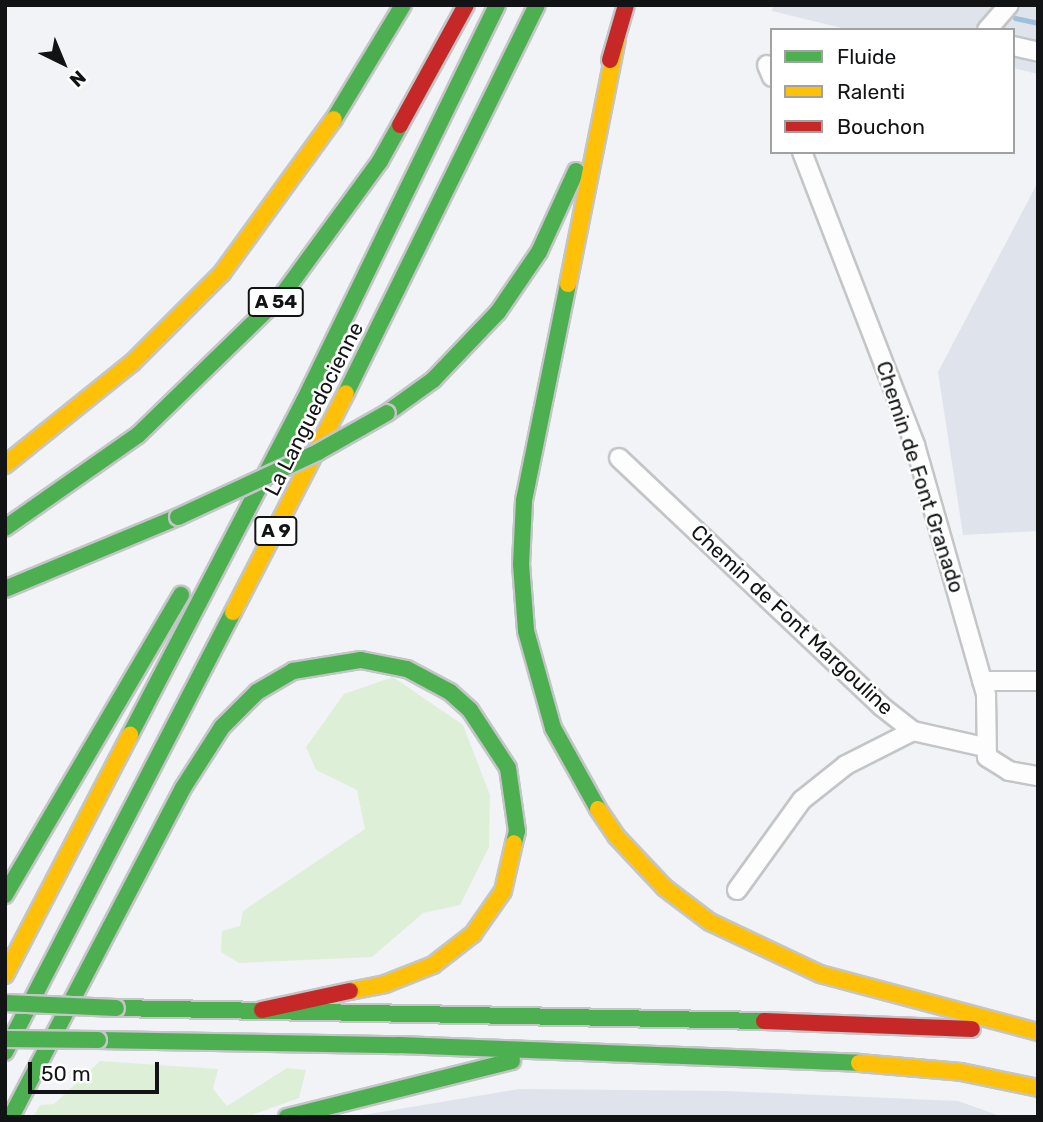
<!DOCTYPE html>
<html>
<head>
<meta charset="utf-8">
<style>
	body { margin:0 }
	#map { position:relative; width:1043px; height:1122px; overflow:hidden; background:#f1f3f6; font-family:Rubik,sans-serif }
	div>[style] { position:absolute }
	.built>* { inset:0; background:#dfe3eb }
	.green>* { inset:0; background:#deefd8 }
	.stream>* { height:5px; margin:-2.5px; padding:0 2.5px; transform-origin:2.5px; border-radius:2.5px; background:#9ec1d9 }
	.roads { filter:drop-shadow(2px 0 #c3c5c7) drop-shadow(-2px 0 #c3c5c7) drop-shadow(0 2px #c3c5c7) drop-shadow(0 -2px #c3c5c7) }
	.street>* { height:18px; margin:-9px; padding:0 9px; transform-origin:9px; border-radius:9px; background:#fdfdfe }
	.fast>* { height:16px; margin:-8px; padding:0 8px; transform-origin:8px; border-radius:8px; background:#4caf50 }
	.slow>* { height:16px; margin:-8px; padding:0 8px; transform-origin:8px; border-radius:8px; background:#ffc107 }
	.jam>* { height:16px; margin:-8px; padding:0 8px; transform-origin:8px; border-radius:8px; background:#c62828 }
	.bridges { filter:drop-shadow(2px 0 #c3c5c7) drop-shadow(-2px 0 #c3c5c7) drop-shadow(0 2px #c3c5c7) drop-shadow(0 -2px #c3c5c7) }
	.fast-bridge>* { height:16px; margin:-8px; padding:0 8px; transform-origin:8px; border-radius:8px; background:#4caf50 }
	span { translate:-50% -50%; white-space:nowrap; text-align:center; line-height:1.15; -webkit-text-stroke:5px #fff; paint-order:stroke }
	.shield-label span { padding:2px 5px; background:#fff; border:2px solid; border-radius:5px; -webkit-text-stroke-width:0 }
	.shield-label { font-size:19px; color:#121314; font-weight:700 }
	.street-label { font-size:21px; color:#121314 }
	.frame { position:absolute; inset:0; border:7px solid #121314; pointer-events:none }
	.legend { position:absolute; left:770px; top:28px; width:245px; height:126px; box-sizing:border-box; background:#fff; border:2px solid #a0a1a1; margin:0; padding:9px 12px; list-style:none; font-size:21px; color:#121314 }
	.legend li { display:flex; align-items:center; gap:14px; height:35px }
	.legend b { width:35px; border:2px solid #a0a1a1 }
	.north { position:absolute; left:28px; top:28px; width:70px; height:70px; -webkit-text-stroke:5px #fff; paint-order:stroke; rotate:137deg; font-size:19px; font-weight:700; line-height:28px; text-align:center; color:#121314 }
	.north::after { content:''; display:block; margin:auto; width:24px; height:32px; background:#121314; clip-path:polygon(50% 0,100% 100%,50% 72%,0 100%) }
	.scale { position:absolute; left:28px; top:1062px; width:131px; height:32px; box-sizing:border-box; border:4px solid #121314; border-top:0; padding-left:9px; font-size:21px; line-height:24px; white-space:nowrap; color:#121314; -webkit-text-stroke:5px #fff; paint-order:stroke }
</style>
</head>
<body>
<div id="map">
	<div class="built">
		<div style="clip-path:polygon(773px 5px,1038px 5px,1038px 74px,1013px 68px,1013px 30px,850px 30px,772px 11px)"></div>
		<div style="clip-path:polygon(1038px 182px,1038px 531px,963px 535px,938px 372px)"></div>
		<div style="clip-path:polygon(519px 1089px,726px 1091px,958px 1101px,1003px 1117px,351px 1117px)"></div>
	</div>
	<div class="green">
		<div style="clip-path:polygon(393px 677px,463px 725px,490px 795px,489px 847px,460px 905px,423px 913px,372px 957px,239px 963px,221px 952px,222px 931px,240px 926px,243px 911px,365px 829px,357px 790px,316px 770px,306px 747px,344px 694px)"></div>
		<div style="clip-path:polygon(100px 1061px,218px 1069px,213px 1089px,227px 1106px,287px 1068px,306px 1070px,299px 1098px,246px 1117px,33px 1117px,40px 1105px,54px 1104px)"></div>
	</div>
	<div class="stream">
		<div style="left:1015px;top:18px;width:24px;rotate:12deg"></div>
	</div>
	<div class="roads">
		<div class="street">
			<div style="left:987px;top:30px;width:33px;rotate:-49deg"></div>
			<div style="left:1013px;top:46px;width:26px;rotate:13deg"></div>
			<div style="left:767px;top:65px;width:13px;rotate:67deg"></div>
			<div style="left:802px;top:152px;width:314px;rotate:68.9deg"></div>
			<div style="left:915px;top:445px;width:260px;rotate:74.1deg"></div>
			<div style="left:986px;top:695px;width:62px;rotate:89.1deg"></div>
			<div style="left:987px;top:757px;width:26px;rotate:32deg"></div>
			<div style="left:1009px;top:771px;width:29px;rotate:10deg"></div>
			<div style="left:619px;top:458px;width:361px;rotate:43.4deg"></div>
			<div style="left:881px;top:706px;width:41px;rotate:38deg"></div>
			<div style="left:913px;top:731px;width:73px;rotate:12.7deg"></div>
			<div style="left:982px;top:681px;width:56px"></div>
			<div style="left:737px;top:890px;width:111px;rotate:-54.2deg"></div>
			<div style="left:802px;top:800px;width:56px;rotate:-38.5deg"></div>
			<div style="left:846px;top:765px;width:75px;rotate:-26.9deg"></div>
		</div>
		<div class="fast">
			<div style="left:334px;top:119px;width:133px;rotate:-58.8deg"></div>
			<div style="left:568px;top:284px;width:221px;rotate:101.5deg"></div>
			<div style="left:524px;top:501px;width:63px;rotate:92.7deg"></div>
			<div style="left:521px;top:564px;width:67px;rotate:85.7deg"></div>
			<div style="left:526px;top:631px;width:101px;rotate:74.4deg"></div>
			<div style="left:553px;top:728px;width:93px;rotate:60.9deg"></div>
			<div style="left:346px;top:393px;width:432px;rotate:-63.8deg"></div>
			<div style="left:387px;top:413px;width:57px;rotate:-35.7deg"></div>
			<div style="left:433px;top:380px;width:94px;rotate:-46.3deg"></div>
			<div style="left:498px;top:312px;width:73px;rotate:-55.7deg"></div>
			<div style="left:539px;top:252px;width:89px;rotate:-65.4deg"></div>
			<div style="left:5px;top:528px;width:162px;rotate:-35deg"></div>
			<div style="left:138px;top:435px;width:202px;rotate:-44.2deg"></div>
			<div style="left:283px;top:294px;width:165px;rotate:-53.9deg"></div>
			<div style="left:380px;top:161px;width:41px;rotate:-60.9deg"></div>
			<div style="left:5px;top:589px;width:187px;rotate:-22.6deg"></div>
			<div style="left:130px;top:735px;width:377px;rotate:-62.5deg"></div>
			<div style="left:304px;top:401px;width:441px;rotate:-64deg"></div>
			<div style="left:5px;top:895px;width:348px;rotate:-59.6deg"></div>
			<div style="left:116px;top:1008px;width:648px;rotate:1.15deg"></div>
			<div style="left:98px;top:1040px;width:301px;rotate:1deg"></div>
			<div style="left:399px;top:1045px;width:460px;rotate:2.2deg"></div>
			<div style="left:5px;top:1052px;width:496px;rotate:-62.6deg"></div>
			<div style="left:11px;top:1117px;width:371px;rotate:-62.4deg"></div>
			<div style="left:183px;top:788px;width:72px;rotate:-57.4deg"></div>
			<div style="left:222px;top:727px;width:49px;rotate:-45deg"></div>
			<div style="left:257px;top:692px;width:42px;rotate:-30.3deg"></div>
			<div style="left:293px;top:671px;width:69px;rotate:-9.2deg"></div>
			<div style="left:361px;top:660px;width:47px;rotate:11.1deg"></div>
			<div style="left:407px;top:669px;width:49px;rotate:28.1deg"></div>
			<div style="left:450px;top:692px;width:27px;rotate:42deg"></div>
			<div style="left:470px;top:710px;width:69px;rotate:56.8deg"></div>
			<div style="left:508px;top:768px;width:64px;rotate:81.9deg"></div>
			<div style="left:517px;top:831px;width:12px;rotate:104deg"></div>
			<div style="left:287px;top:1117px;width:232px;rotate:-14deg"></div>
		</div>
		<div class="slow">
			<div style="left:568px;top:284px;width:250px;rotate:-78.7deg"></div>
			<div style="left:5px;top:465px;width:163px;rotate:-38.8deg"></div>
			<div style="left:132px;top:363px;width:127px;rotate:-45deg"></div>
			<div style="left:222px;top:273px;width:190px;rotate:-54deg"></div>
			<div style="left:233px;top:612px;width:246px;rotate:-62.7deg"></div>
			<div style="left:598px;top:809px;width:32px;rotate:56deg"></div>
			<div style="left:616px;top:836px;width:71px;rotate:46.7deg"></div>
			<div style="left:665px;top:888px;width:56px;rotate:37.1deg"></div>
			<div style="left:710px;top:922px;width:122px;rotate:25.3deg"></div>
			<div style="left:820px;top:974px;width:226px;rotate:14.9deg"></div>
			<div style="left:5px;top:975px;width:271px;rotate:-62.5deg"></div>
			<div style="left:350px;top:991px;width:36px;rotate:-11deg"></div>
			<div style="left:385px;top:984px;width:52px;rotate:-21.6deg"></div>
			<div style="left:433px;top:965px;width:51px;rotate:-37.8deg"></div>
			<div style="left:473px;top:934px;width:52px;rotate:-55.1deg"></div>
			<div style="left:503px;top:891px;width:49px;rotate:-77.1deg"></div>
			<div style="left:859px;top:1063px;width:102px;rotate:5deg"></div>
			<div style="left:961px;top:1072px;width:79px;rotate:11.7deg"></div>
		</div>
		<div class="jam">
			<div style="left:610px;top:60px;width:57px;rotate:-73.8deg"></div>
			<div style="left:400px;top:125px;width:137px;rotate:-61.2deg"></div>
			<div style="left:262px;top:1010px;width:90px;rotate:-12.2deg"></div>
			<div style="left:764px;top:1021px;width:208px;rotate:2.2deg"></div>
		</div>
	</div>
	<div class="bridges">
		<div class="fast-bridge">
			<div style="left:178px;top:517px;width:154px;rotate:-24.9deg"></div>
			<div style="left:318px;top:452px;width:79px;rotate:-29.5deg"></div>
			<div style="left:5px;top:1003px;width:111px;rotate:2.6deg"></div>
			<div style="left:5px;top:1039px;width:93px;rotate:0.6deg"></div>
		</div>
	</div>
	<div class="shield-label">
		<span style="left:276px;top:302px">A 54</span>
		<span style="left:276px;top:531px">A 9</span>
	</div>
	<div class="street-label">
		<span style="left:314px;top:409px;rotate:-63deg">La Languedocienne</span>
		<span style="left:920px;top:477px;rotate:72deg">Chemin de Font Granado</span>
		<span style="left:792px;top:620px;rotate:43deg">Chemin de Font Margouline</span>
	</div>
	<div class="frame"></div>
	<ul class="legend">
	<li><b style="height:9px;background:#4caf50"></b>Fluide</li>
	<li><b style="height:9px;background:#ffc107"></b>Ralenti</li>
	<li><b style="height:9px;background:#c62828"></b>Bouchon</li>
	</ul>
	<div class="north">N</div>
	<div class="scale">50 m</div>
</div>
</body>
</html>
